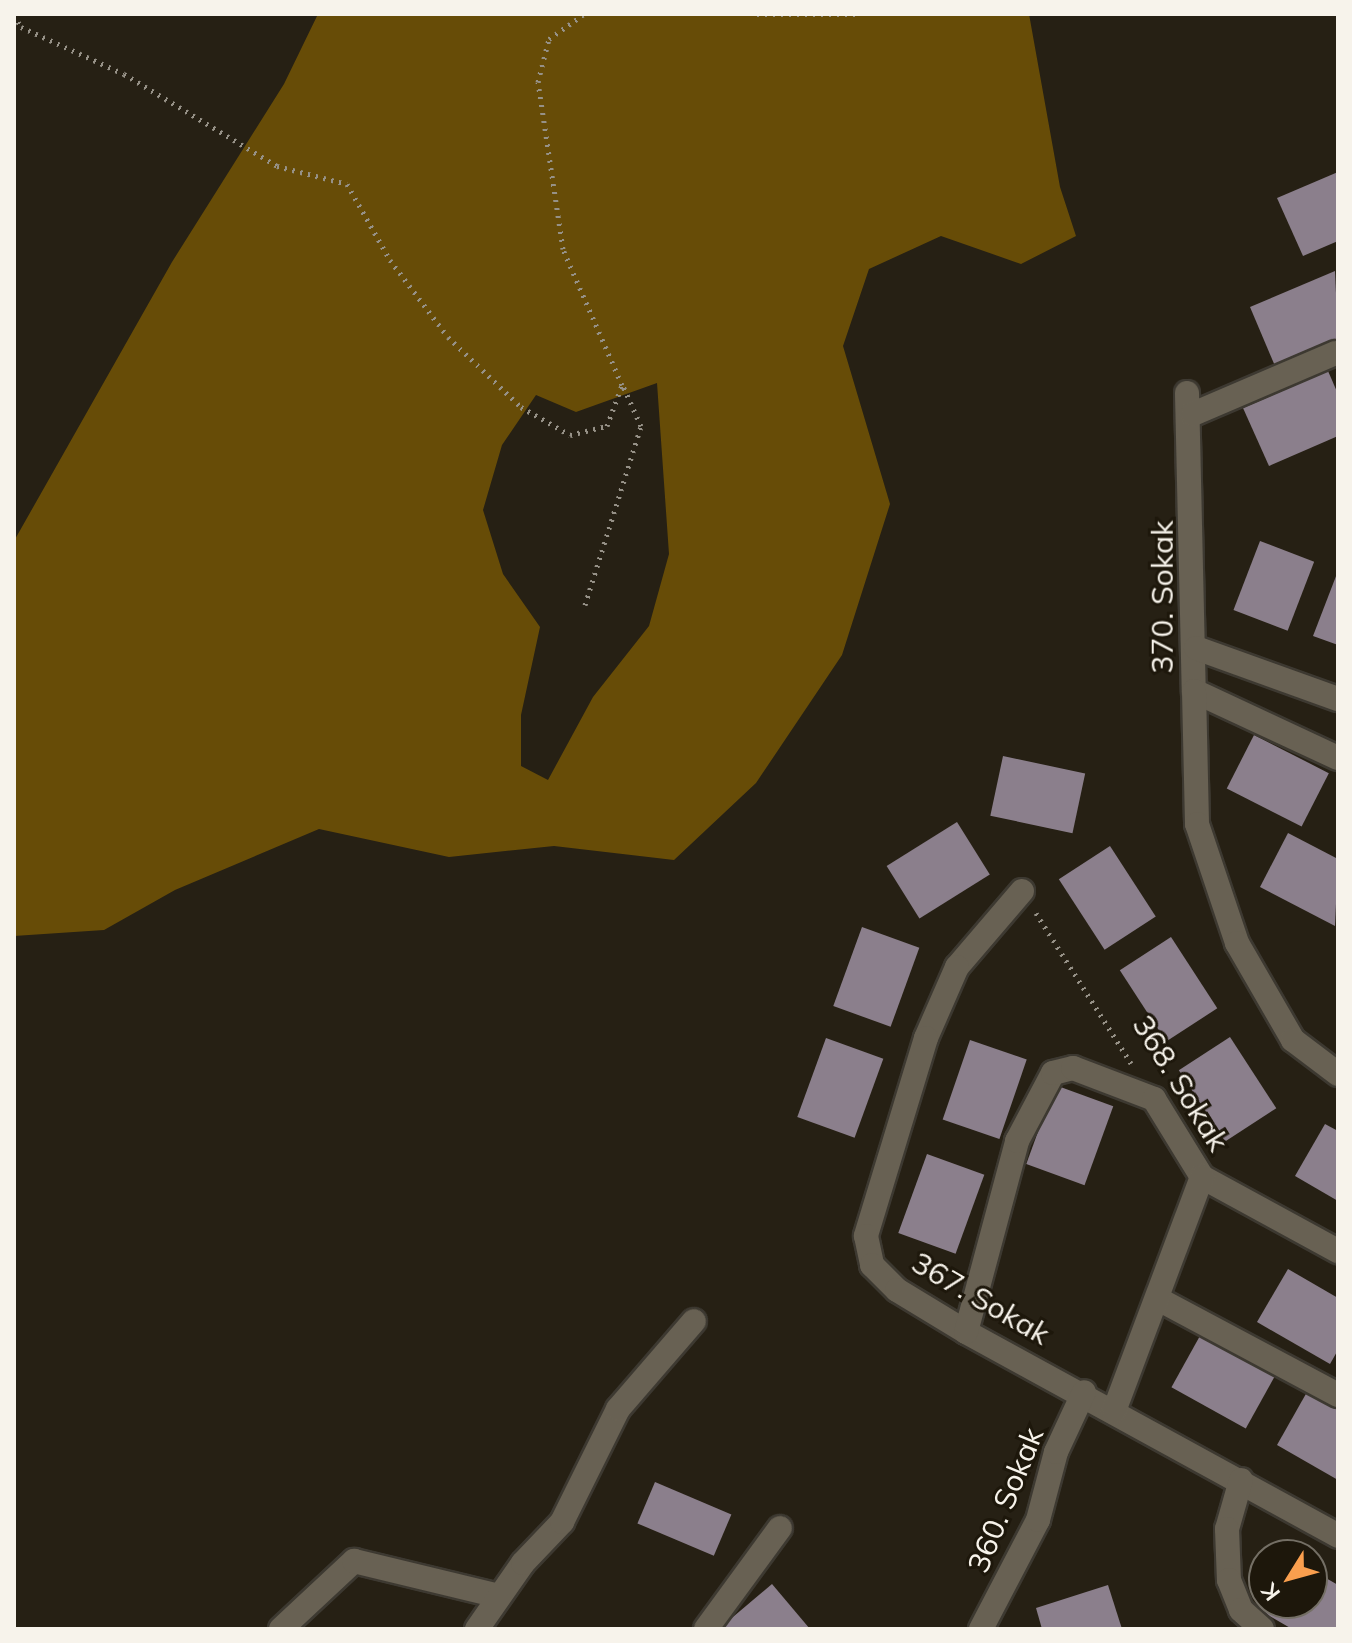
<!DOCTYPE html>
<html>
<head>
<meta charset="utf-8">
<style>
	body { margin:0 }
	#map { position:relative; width:1352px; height:1643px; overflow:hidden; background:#262014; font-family:Mulish,sans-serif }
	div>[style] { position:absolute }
	.forest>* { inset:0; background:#674c07 }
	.building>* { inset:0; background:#8b7f8c; transform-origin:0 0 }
	.path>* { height:5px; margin-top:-2.5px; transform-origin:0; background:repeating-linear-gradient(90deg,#969187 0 2px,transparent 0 8px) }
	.roads { filter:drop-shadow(2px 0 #3d3931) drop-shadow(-2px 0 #3d3931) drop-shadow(0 2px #3d3931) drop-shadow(0 -2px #3d3931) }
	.minor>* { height:24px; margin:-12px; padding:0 12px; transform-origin:12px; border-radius:12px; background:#686153 }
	span { translate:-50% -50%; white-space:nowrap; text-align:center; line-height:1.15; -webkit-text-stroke:6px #1d170b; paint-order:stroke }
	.street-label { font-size:30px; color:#f7f3eb }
	.frame { position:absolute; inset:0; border:16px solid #f7f3eb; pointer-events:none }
	.north { position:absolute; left:1248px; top:1539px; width:80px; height:80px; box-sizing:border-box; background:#1d170b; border:2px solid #746f65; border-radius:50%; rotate:233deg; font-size:22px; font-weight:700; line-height:32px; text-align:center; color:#f7f3eb }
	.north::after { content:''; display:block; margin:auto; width:28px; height:36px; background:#fa9f4e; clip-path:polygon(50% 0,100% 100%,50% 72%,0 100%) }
</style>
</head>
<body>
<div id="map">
	<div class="forest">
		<div style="clip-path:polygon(evenodd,318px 14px,1029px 14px,1060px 187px,1076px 236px,1021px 264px,941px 236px,869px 269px,843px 346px,890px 504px,842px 655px,756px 783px,674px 860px,554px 846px,449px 857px,319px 829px,175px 890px,104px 930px,14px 936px,14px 541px,172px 262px,284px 84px,318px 14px,657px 383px,669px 554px,649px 626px,593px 697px,548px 780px,521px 766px,521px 715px,540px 627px,503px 574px,483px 510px,502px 445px,536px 395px,576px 412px,657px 383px)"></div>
	</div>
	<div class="building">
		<div style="clip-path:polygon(1338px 172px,1338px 241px,1303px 256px,1277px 198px)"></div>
		<div style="clip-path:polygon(1335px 271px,1338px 339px,1275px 366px,1250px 307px)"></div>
		<div style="clip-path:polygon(1328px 371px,1338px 394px,1338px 436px,1269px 466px,1243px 408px)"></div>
		<div style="left:1260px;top:541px;width:58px;height:74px;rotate:21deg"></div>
		<div style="clip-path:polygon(1338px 571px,1338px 645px,1313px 636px)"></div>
		<div style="left:1254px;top:735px;width:84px;height:60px;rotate:27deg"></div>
		<div style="left:1003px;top:756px;width:84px;height:61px;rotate:12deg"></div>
		<div style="left:957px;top:822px;width:62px;height:83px;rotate:58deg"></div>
		<div style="clip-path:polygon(1288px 833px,1338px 859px,1335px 926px,1260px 887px)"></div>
		<div style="left:1110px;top:846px;width:84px;height:61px;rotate:57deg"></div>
		<div style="left:862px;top:927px;width:61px;height:84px;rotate:20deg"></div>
		<div style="left:1171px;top:937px;width:85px;height:61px;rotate:57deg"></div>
		<div style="left:1230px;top:1037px;width:85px;height:61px;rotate:57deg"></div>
		<div style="left:826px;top:1038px;width:61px;height:84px;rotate:20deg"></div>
		<div style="left:970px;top:1040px;width:60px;height:84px;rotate:19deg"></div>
		<div style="left:1055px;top:1085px;width:62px;height:84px;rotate:20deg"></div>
		<div style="clip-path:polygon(1325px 1124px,1338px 1131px,1338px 1201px,1295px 1176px)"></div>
		<div style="left:927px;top:1154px;width:61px;height:84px;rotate:20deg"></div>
		<div style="clip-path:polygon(1288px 1269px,1338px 1298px,1338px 1350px,1330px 1364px,1257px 1322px)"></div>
		<div style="left:1201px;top:1334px;width:85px;height:61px;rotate:29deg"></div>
		<div style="clip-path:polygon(1307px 1392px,1338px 1410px,1338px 1480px,1277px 1445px)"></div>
		<div style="left:655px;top:1482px;width:83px;height:45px;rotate:23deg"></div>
		<div style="clip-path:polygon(1312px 1570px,1338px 1585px,1338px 1629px,1292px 1629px,1259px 1610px,1263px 1603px,1312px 1603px)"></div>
		<div style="clip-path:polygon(772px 1584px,810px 1629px,723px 1629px,721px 1627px)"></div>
		<div style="clip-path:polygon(1108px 1585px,1122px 1629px,1042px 1629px,1036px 1608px)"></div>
	</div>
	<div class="path">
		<div style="left:757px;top:14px;width:100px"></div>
		<div style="left:14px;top:15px;width:14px;rotate:60deg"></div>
		<div style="left:21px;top:27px;width:113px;rotate:24.5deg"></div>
		<div style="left:124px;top:74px;width:179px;rotate:31deg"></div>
		<div style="left:277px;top:166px;width:72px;rotate:14.4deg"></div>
		<div style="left:347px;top:184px;width:87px;rotate:60.5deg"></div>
		<div style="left:390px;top:260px;width:96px;rotate:53deg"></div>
		<div style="left:448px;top:337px;width:101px;rotate:43.8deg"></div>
		<div style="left:521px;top:407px;width:56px;rotate:29.7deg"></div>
		<div style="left:570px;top:435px;width:38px;rotate:-14deg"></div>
		<div style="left:607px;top:426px;width:44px;rotate:-69.9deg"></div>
		<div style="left:622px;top:385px;width:148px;rotate:-113.5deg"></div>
		<div style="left:563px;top:249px;width:169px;rotate:-98.5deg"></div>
		<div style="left:538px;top:82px;width:44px;rotate:-75.7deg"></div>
		<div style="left:549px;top:39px;width:43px;rotate:-35.5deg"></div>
		<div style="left:585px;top:605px;width:188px;rotate:-72.6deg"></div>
		<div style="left:641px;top:426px;width:44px;rotate:-114.2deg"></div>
		<div style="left:1036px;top:913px;width:178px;rotate:57.7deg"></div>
	</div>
	<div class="roads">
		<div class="minor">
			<div style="left:1187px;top:393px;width:298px;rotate:88.7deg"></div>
			<div style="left:1194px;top:691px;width:159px;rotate:25deg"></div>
			<div style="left:1193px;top:414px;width:155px;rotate:-23.2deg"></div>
			<div style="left:1196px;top:648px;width:151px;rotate:19.8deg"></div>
			<div style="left:1194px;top:691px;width:133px;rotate:88.7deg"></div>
			<div style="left:1197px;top:824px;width:126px;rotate:71.4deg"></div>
			<div style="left:1237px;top:943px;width:112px;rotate:60deg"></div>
			<div style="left:1293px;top:1040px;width:56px;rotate:37.1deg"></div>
			<div style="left:1022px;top:891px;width:100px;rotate:130.5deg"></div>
			<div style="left:957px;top:967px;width:77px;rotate:113.6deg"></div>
			<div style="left:926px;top:1038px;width:207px;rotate:106.9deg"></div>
			<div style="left:866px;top:1236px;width:30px;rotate:78deg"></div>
			<div style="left:872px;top:1265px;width:35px;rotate:45deg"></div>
			<div style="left:897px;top:1290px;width:81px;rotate:31.3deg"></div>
			<div style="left:966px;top:1332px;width:424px;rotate:28.7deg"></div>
			<div style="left:1160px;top:1300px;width:202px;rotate:28.1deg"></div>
			<div style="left:966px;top:1332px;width:198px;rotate:-75deg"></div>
			<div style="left:1017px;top:1141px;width:77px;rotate:-62.1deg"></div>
			<div style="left:1053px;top:1073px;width:21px;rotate:-14deg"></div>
			<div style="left:1073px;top:1068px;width:87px;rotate:20.9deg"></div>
			<div style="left:1154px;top:1099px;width:92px;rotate:58.4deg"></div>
			<div style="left:1202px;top:1177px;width:155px;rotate:28.6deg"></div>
			<div style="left:1114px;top:1411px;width:250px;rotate:-69.4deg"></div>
			<div style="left:1241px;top:1480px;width:51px;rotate:105.9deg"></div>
			<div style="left:1227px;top:1529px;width:51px;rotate:87.8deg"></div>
			<div style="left:1229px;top:1580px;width:32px;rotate:68deg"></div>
			<div style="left:1241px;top:1610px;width:28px;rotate:42deg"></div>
			<div style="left:281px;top:1629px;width:100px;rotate:-43deg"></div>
			<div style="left:354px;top:1561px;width:149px;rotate:13.6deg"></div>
			<div style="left:477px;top:1629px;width:80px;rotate:-55.1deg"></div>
			<div style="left:523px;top:1563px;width:57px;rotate:-46.4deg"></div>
			<div style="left:562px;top:1522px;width:126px;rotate:-63.6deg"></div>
			<div style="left:618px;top:1409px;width:116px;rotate:-49.2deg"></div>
			<div style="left:706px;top:1629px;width:125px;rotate:-53.8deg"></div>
			<div style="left:981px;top:1629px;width:123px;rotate:-62.4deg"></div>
			<div style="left:1038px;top:1520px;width:70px;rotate:-75.2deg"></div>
			<div style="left:1056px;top:1452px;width:66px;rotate:-65deg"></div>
		</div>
	</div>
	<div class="street-label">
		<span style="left:1162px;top:597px;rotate:-90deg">370. Sokak</span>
		<span style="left:1181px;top:1083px;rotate:58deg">368. Sokak</span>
		<span style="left:981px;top:1298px;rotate:30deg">367. Sokak</span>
		<span style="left:1005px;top:1500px;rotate:-68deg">360. Sokak</span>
	</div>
	<div class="frame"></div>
	<div class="north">K</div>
</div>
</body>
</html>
